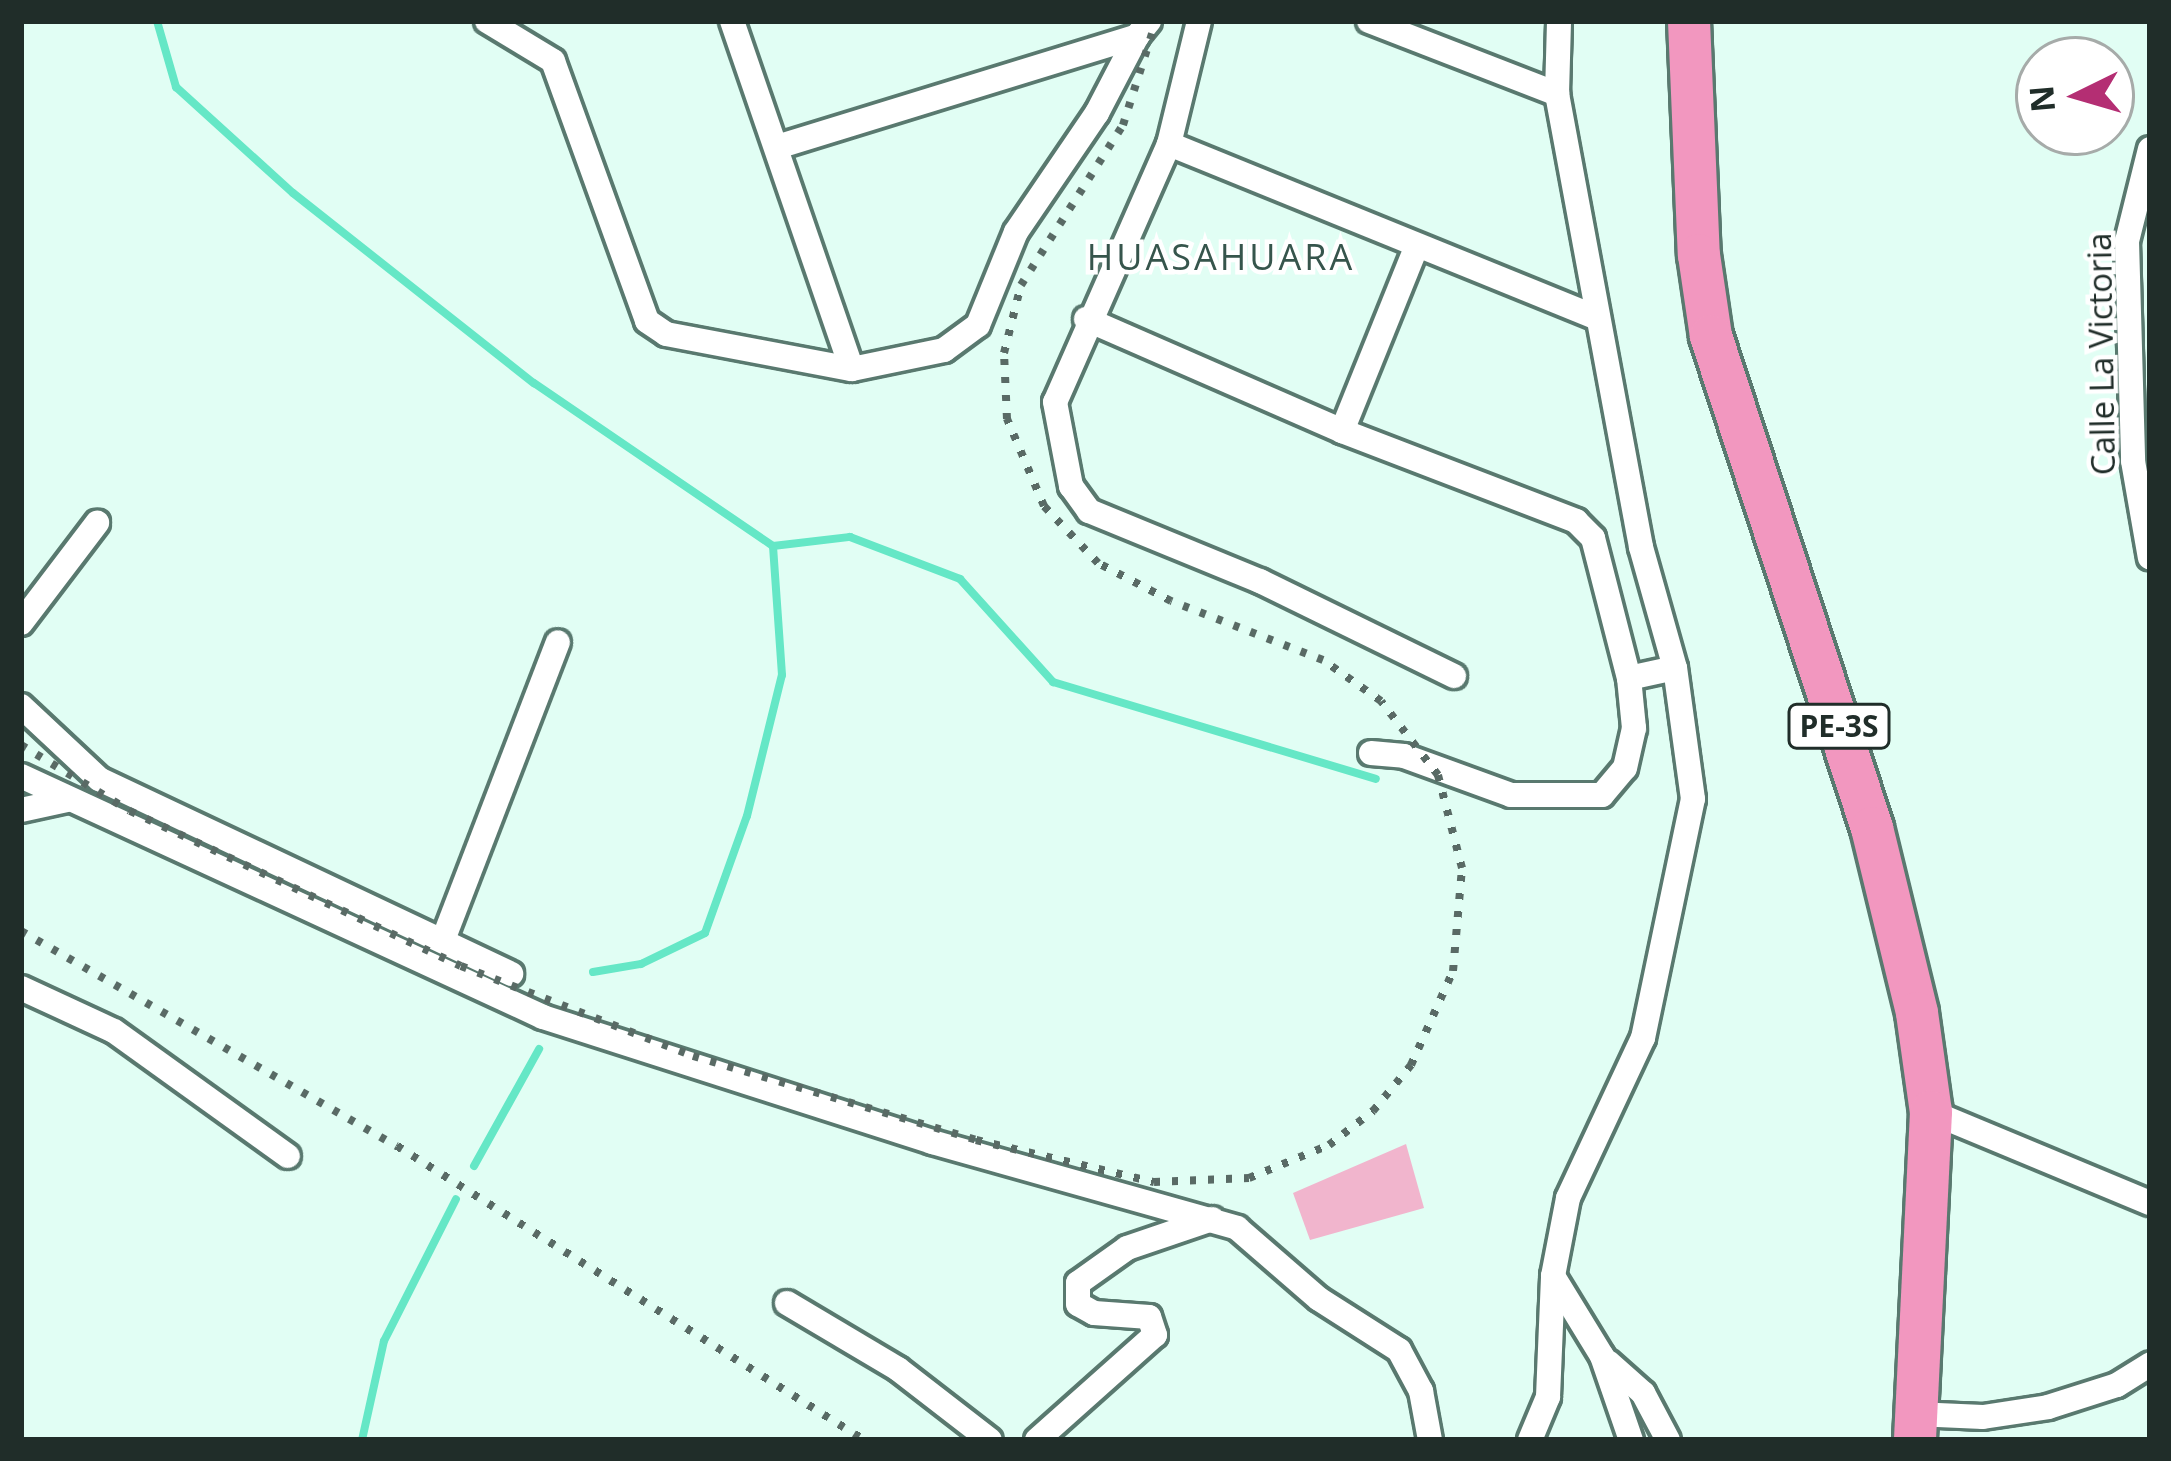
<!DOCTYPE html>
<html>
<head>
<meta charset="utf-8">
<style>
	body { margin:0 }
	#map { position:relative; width:2171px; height:1461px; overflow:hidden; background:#e1fef4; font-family:"Open Sans",sans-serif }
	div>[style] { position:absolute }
	.green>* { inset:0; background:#f1b5cd }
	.stream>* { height:8px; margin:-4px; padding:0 4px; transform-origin:4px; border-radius:4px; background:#65e7c6 }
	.roads { filter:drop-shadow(3px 0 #59796f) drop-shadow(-3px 0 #59796f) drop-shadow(0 3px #59796f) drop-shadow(0 -3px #59796f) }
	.minor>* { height:24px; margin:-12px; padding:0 12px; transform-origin:12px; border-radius:12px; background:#fff }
	.trunk>* { height:42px; margin:-21px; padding:0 21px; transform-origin:21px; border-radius:21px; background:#f297bf }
	.rail>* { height:8px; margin-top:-4px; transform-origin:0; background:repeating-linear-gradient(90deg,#596a65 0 6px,transparent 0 18px) }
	span { translate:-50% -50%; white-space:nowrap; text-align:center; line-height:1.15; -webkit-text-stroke:9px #fff; paint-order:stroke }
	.shield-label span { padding:3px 9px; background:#fff; border:3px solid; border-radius:9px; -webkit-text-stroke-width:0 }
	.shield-label { font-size:30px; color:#202d29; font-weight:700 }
	.street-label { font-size:33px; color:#202d29 }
	.neighbourhood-label { font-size:36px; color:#36554c; letter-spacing:3px }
	.frame { position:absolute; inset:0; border:24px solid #202d29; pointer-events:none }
	.north { position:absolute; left:2015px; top:36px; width:120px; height:120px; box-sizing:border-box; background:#fff; border:3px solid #a6aba9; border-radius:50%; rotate:265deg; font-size:33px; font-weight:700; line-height:48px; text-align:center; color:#202d29 }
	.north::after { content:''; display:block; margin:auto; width:42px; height:54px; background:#b42e73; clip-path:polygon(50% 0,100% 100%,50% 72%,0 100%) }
</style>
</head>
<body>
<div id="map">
	<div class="green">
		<div style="clip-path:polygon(1406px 1144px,1424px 1208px,1310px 1240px,1293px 1193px)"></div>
	</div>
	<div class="stream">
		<div style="left:157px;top:21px;width:69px;rotate:73.9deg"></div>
		<div style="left:176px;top:87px;width:158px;rotate:42.2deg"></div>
		<div style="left:293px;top:193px;width:307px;rotate:38.3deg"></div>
		<div style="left:534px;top:383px;width:289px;rotate:34.3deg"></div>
		<div style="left:773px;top:546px;width:78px;rotate:-6.7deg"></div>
		<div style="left:850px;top:537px;width:118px;rotate:20.9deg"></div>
		<div style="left:960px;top:579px;width:139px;rotate:47.9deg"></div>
		<div style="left:1053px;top:682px;width:337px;rotate:16.7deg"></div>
		<div style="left:593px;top:972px;width:49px;rotate:-9.5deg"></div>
		<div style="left:641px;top:964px;width:71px;rotate:-25.8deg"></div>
		<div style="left:705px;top:933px;width:124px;rotate:-70.3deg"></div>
		<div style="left:747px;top:816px;width:145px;rotate:-76.1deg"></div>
		<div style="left:782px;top:675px;width:129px;rotate:-94deg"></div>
		<div style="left:474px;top:1166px;width:134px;rotate:-60.9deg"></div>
		<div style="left:362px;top:1440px;width:101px;rotate:-77.5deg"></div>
		<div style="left:384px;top:1341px;width:159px;rotate:-63.1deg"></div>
	</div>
	<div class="roads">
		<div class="minor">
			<div style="left:487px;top:21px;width:77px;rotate:31.2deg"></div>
			<div style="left:553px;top:61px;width:276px;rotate:70.1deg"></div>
			<div style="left:647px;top:321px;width:23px;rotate:34deg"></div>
			<div style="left:666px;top:334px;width:189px;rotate:10.7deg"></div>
			<div style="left:852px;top:369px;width:94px;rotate:-11.7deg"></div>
			<div style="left:944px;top:350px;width:42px;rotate:-36.3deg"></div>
			<div style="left:978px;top:325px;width:100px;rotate:-67.8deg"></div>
			<div style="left:1016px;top:232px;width:144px;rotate:-55.8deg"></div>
			<div style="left:1097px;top:113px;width:87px;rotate:-62.5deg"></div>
			<div style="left:732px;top:21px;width:368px;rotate:71deg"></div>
			<div style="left:1199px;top:21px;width:127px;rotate:103.7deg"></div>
			<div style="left:1169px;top:144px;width:282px;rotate:113.8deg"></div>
			<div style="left:1055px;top:402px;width:86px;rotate:79.2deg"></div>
			<div style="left:1071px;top:486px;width:31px;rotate:54deg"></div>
			<div style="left:1089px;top:511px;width:185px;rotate:22.3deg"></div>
			<div style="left:1260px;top:581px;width:216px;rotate:26.1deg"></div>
			<div style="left:1369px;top:21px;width:202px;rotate:21.2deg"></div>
			<div style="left:1169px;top:144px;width:462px;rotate:22.1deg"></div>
			<div style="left:777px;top:147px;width:377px;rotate:-17.1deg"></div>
			<div style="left:1137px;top:36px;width:19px;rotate:-51deg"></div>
			<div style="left:2150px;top:149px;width:95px;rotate:104deg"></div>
			<div style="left:2127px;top:241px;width:220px;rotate:88.4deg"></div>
			<div style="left:2133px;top:461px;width:98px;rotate:80.1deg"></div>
			<div style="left:1086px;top:319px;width:279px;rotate:23.6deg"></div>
			<div style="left:1342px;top:431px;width:251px;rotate:21deg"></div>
			<div style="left:1576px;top:521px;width:24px;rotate:45deg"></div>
			<div style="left:1593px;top:538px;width:145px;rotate:75.6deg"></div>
			<div style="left:1629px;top:678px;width:47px;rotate:-12.3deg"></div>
			<div style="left:1342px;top:431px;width:195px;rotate:-68deg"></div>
			<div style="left:21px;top:623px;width:126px;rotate:-52.8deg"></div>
			<div style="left:21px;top:706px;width:107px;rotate:43.1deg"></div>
			<div style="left:99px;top:779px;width:456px;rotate:25.3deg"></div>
			<div style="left:1371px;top:753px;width:33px;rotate:5deg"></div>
			<div style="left:1404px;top:756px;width:114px;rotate:20deg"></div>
			<div style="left:1511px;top:795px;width:91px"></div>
			<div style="left:1602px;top:795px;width:35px;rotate:-50deg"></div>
			<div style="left:1625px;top:768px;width:41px;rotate:-77.3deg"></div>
			<div style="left:1634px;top:728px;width:50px;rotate:-95.7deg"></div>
			<div style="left:21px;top:776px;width:575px;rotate:24.78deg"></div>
			<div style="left:543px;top:1017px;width:409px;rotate:17.8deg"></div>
			<div style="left:932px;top:1142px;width:317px;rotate:15.7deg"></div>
			<div style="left:1237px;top:1228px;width:108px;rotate:40.9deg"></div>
			<div style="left:1319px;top:1299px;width:95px;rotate:32.5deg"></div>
			<div style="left:1399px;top:1350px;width:47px;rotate:61.8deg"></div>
			<div style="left:1421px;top:1391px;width:50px;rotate:79.6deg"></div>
			<div style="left:21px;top:810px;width:47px;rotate:-12.3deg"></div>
			<div style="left:443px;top:940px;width:319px;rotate:-68.9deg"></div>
			<div style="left:21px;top:988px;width:102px;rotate:24.8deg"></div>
			<div style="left:114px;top:1031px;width:214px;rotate:35.7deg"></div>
			<div style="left:1931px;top:1112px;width:237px;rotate:22.6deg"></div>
			<div style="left:1553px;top:1276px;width:94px;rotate:58.5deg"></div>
			<div style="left:1602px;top:1356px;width:89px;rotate:71deg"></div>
			<div style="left:787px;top:1303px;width:129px;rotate:30.7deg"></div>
			<div style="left:898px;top:1369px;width:116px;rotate:37.7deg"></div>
			<div style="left:1608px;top:1362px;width:47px;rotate:41.5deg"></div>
			<div style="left:1643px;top:1393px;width:53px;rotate:62deg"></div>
			<div style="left:1915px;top:1414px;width:68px;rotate:2.5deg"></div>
			<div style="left:1983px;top:1417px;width:66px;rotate:-8.7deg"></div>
			<div style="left:2048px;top:1407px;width:72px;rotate:-17.7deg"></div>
			<div style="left:2117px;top:1385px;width:39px;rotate:-32deg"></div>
			<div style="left:1037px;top:1440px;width:158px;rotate:-41.7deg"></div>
			<div style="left:1155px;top:1335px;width:19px;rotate:-108deg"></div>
			<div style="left:1149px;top:1317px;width:55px;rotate:-175.8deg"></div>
			<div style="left:1094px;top:1313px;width:18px;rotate:-151deg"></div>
			<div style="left:1078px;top:1304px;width:21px;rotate:-90deg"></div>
			<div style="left:1078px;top:1283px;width:60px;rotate:-35.5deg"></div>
			<div style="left:1127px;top:1248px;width:90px;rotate:-18.8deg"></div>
			<div style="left:1530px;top:1440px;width:47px;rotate:-67.3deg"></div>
			<div style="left:1548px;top:1397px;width:121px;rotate:-87.6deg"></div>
			<div style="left:1553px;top:1276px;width:79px;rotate:-79.1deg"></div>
			<div style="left:1568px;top:1198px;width:177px;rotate:-64.9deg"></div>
			<div style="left:1643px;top:1038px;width:244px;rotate:-78.2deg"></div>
			<div style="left:1693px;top:799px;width:132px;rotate:-97.8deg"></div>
			<div style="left:1675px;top:668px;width:126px;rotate:-105.7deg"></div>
			<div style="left:1641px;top:547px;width:461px;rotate:-100.5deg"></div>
			<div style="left:1557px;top:94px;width:73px;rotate:-88.4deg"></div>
		</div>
		<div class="trunk">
			<div style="left:1689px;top:21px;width:234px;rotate:87.6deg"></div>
			<div style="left:1699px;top:255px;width:82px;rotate:81.6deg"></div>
			<div style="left:1711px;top:336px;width:518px;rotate:71.88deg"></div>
			<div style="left:1872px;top:828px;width:190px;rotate:76.3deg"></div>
			<div style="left:1917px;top:1013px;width:100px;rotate:82deg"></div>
			<div style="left:1931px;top:1112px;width:328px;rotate:92.8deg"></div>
		</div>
	</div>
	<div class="rail">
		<div style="left:21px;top:745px;width:127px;rotate:31.2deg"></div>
		<div style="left:130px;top:811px;width:365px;rotate:25.1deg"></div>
		<div style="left:461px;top:966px;width:249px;rotate:21.2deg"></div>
		<div style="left:693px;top:1056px;width:295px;rotate:16.5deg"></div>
		<div style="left:976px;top:1140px;width:183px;rotate:13.3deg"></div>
		<div style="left:1154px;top:1182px;width:95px;rotate:-2.4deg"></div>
		<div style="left:1249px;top:1178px;width:87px;rotate:-22.4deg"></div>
		<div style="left:1329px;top:1145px;width:56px;rotate:-37.7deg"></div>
		<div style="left:1373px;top:1111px;width:60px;rotate:-50.4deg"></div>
		<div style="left:1411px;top:1065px;width:103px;rotate:-65.9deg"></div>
		<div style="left:1453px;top:971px;width:103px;rotate:-85deg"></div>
		<div style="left:1462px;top:868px;width:96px;rotate:-104.5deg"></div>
		<div style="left:1438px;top:775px;width:93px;rotate:-127.6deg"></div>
		<div style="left:1381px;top:701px;width:71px;rotate:-144.7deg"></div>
		<div style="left:1323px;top:660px;width:163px;rotate:-158.8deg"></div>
		<div style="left:1171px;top:601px;width:82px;rotate:-152.5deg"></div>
		<div style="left:1098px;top:563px;width:79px;rotate:-133.5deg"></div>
		<div style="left:1044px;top:506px;width:95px;rotate:-113deg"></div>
		<div style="left:1007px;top:419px;width:66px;rotate:-92.6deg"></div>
		<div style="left:1004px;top:353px;width:70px;rotate:-76deg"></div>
		<div style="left:1021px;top:285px;width:190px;rotate:-57.5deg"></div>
		<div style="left:1123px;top:125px;width:109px;rotate:-72.4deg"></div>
		<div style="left:21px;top:931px;width:433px;rotate:29.8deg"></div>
		<div style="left:397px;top:1146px;width:552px;rotate:32.19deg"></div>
	</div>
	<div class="shield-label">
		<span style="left:1839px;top:726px">PE-3S</span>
	</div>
	<div class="street-label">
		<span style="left:2101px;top:354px;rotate:-91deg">Calle La Victoria</span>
	</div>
	<div class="neighbourhood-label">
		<span style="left:1221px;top:257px">HUASAHUARA</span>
	</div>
	<div class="frame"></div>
	<div class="north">N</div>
</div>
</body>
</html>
